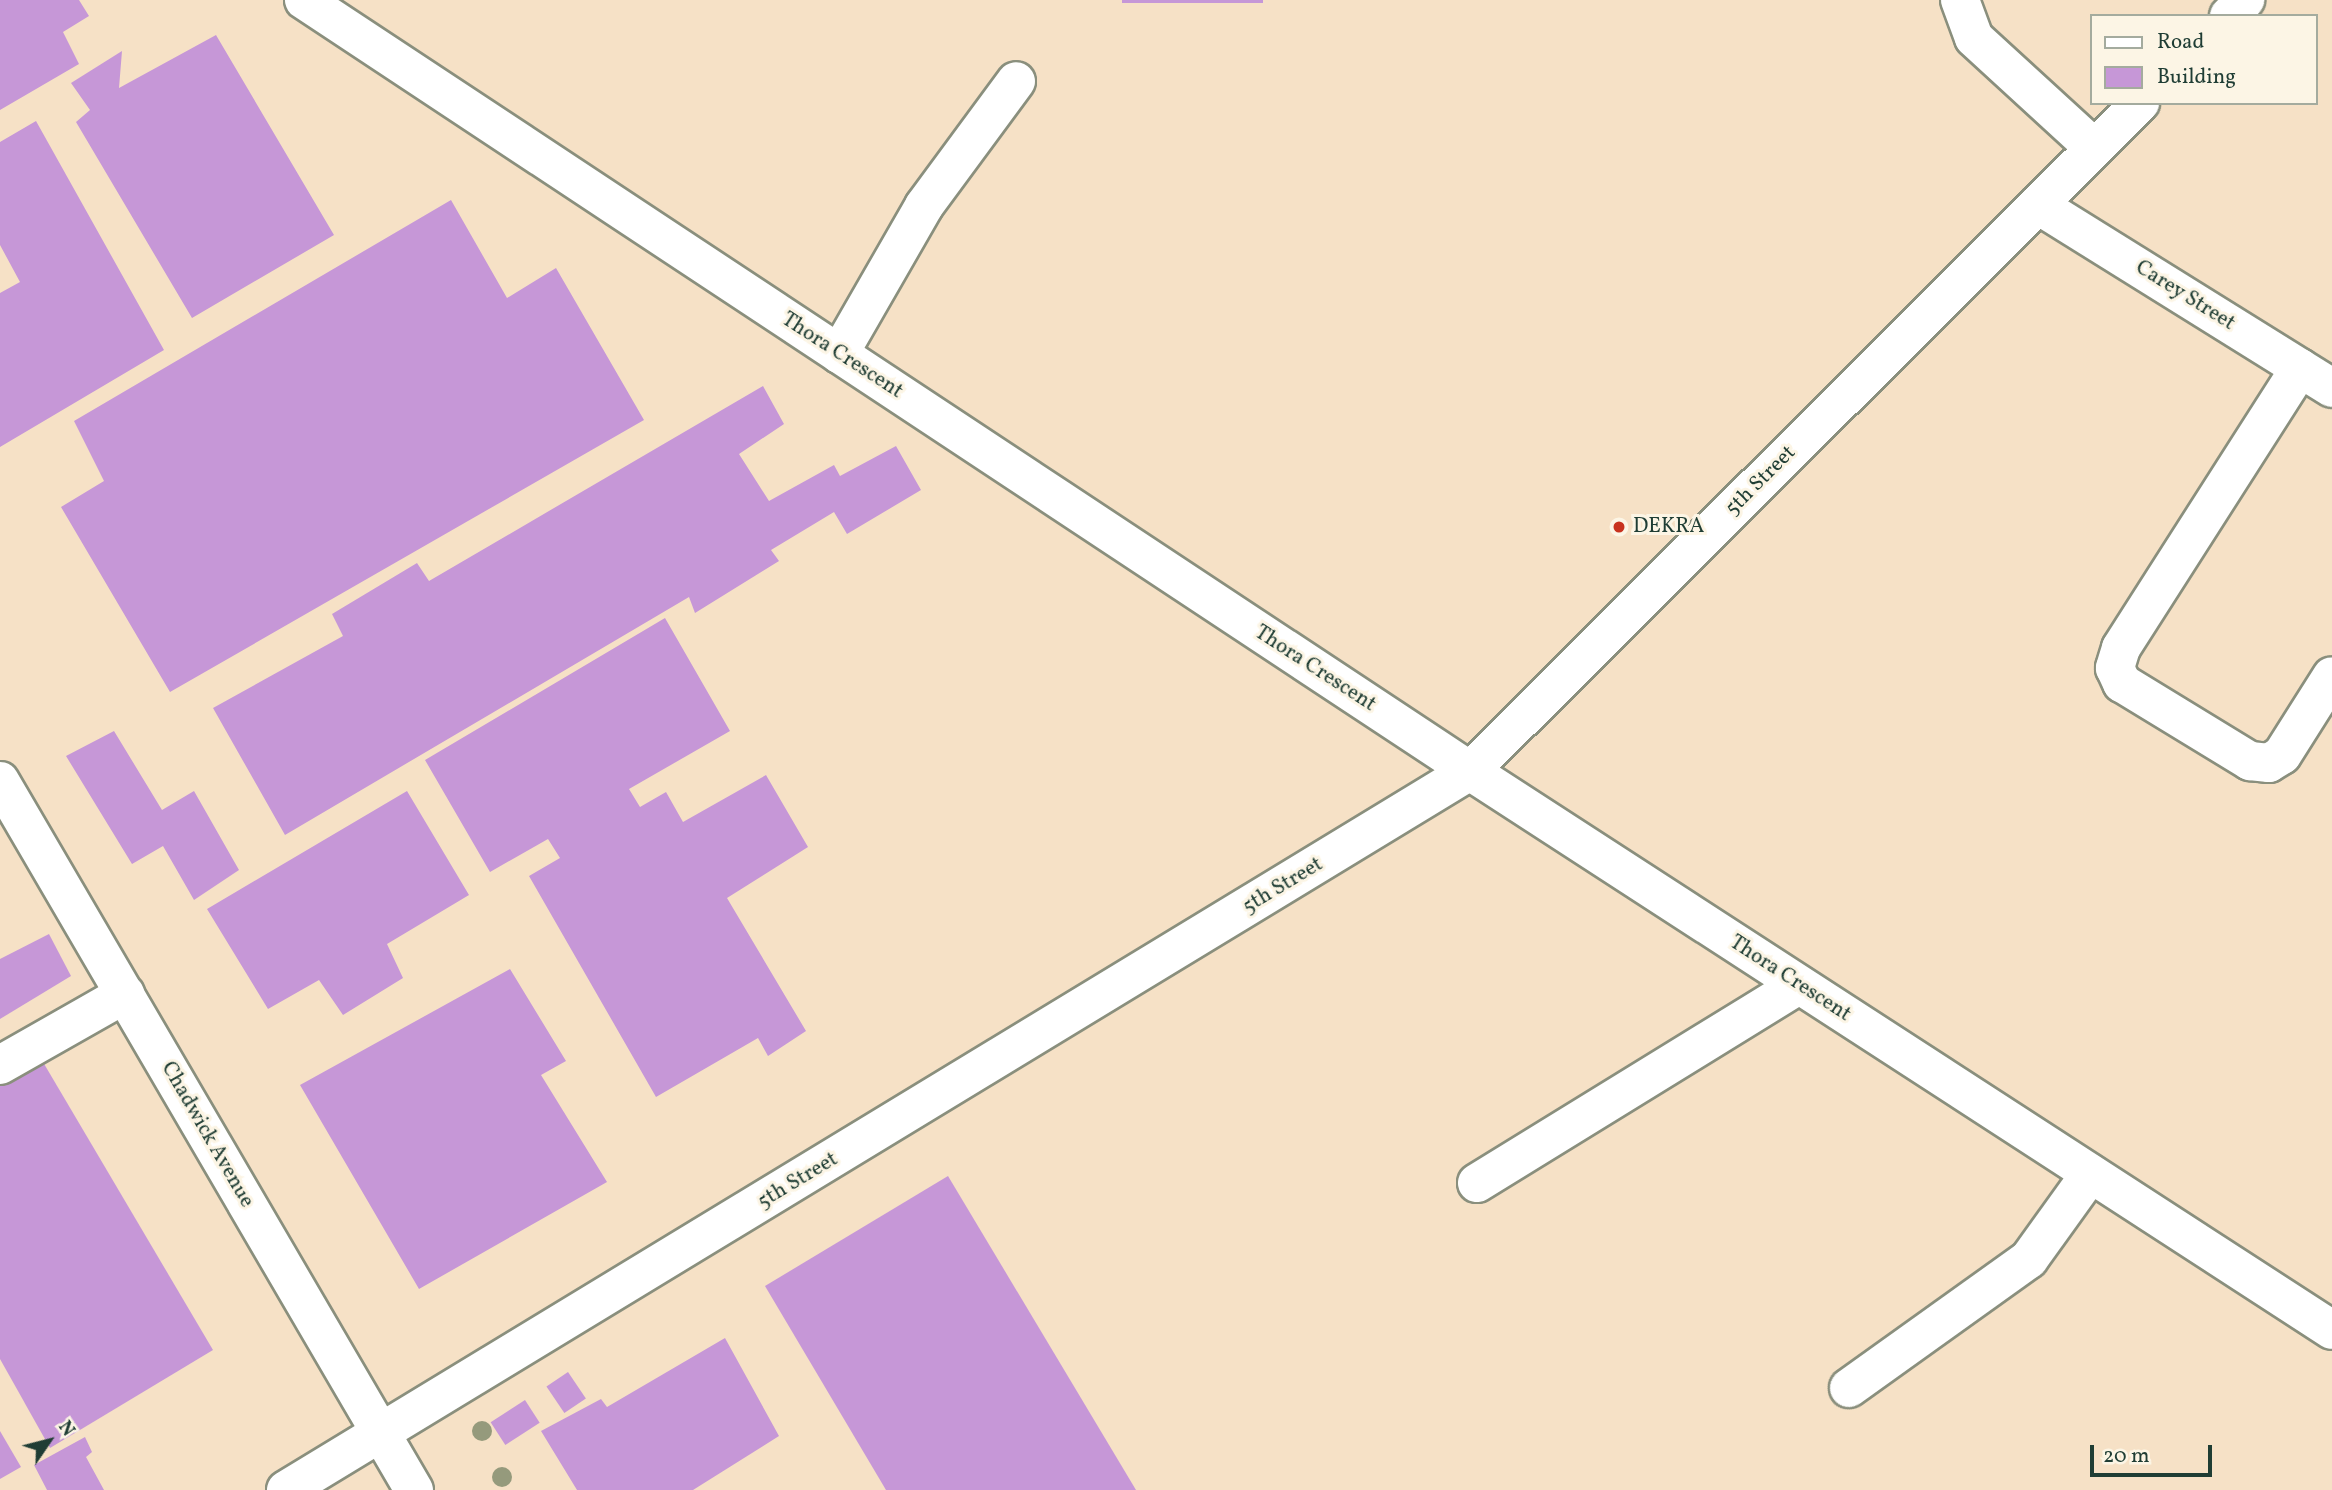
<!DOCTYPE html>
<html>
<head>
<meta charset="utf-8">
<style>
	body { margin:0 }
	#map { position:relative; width:2332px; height:1490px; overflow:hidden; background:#f6e1c6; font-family:Vollkorn,serif }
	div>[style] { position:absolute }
	.building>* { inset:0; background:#c697d7; transform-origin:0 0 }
	.roads { filter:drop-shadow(2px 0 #8a8f7d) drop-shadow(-2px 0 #8a8f7d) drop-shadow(0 2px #8a8f7d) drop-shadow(0 -2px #8a8f7d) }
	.minor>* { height:38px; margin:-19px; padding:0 19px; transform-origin:19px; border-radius:19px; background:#fff }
	.trees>* { width:20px; height:20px; margin:-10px; border-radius:50%; background:#959a7c }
	.dots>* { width:19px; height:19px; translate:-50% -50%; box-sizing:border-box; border:4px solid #fcf5e5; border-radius:50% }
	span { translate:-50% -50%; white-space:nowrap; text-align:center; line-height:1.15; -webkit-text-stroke:6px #fcf5e5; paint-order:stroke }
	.street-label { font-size:21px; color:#1f3d34 }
	.poi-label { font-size:21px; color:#1f3d34 }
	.left { translate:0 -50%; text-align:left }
	.legend { position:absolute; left:2090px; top:14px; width:228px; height:91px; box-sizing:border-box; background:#fcf5e5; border:2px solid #a4ab9e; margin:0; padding:9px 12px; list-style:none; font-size:21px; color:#1f3d34 }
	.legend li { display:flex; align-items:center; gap:14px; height:35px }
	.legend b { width:35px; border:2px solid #a4ab9e }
	.north { position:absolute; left:14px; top:1406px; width:70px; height:70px; -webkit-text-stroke:5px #fcf5e5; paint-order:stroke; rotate:55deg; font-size:19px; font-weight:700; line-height:28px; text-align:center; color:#1f3d34 }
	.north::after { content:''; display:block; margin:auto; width:24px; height:32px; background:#1f3d34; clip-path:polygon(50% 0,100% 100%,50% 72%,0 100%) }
	.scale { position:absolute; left:2090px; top:1445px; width:122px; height:32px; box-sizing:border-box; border:4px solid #1f3d34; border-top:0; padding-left:9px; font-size:21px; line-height:24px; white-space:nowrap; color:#1f3d34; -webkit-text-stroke:5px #fcf5e5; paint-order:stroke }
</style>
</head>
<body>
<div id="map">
	<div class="building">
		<div style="clip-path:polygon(0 0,79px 0,89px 16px,63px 32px,79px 64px,0 110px)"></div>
		<div style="left:1122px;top:0;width:141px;height:3px"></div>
		<div style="clip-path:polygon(216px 35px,334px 235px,192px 318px,76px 122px,90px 110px,71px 83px,122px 51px,119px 88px)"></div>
		<div style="clip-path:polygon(36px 121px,164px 350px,0 447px,0 293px,20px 282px,0 245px,0 142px)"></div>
		<div style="clip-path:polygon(451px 200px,507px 298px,556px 268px,644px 420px,170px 692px,61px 507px,104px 481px,74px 421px)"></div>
		<div style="clip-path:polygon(763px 386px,784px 424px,739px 454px,769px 501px,834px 465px,840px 476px,896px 446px,921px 490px,847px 534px,834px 512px,771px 550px,779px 561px,695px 613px,689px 597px,285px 835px,213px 708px,343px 636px,332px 614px,417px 563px,429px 581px)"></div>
		<div style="clip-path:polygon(665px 618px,730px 731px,629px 789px,640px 807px,666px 792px,683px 822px,766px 775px,808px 847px,727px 898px,806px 1031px,768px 1056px,758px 1038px,656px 1097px,529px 876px,560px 858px,548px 839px,490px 872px,425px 760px)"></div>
		<div style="clip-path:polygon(114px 731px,162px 810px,194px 791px,239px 870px,194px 900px,163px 846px,132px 864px,66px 756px)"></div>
		<div style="clip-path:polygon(407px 791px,469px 895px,387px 944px,403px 978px,343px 1015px,319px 980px,268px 1009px,207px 909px)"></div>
		<div style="clip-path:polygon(49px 934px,71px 976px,0 1019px,0 959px)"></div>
		<div style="clip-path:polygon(510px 969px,566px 1061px,541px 1075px,607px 1182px,419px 1289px,300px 1085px)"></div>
		<div style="clip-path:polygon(40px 1057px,213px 1350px,50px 1448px,0 1359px,0 1080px)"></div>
		<div style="clip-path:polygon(948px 1176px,1136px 1490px,886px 1490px,765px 1286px)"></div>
		<div style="clip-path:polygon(725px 1338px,779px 1436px,693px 1490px,577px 1490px,541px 1431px,601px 1399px,607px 1407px)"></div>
		<div style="left:568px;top:1372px;width:32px;height:26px;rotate:56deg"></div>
		<div style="left:525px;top:1400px;width:27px;height:41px;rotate:57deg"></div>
		<div style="clip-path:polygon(0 1431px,21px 1467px,0 1479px)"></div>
		<div style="clip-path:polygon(85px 1437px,92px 1452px,86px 1457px,104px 1490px,47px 1490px,34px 1465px)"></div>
	</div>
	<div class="roads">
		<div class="minor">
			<div style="left:304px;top:0;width:1398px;rotate:33.47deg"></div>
			<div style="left:1470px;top:771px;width:1027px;rotate:32.96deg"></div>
			<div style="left:1960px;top:0;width:40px;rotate:69.8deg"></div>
			<div style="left:1974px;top:38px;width:163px;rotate:42.5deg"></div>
			<div style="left:2229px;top:16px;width:23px;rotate:-45deg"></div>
			<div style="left:2038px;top:205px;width:346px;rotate:31.9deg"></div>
			<div style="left:839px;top:354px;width:171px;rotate:-60.1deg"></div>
			<div style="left:924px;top:206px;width:155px;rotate:-53.6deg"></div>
			<div style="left:2300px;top:368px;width:332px;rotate:122.6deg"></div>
			<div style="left:2121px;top:648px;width:21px;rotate:107deg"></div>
			<div style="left:2115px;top:668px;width:17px;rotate:65deg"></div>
			<div style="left:2122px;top:683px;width:150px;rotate:31.4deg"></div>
			<div style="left:2250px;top:761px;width:19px;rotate:6deg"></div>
			<div style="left:2269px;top:763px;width:15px;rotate:-32deg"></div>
			<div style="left:2282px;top:755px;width:93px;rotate:-57.7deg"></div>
			<div style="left:0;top:781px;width:821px;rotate:59.72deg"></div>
			<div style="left:0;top:1065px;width:144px;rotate:-29.6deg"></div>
			<div style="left:1477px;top:1183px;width:378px;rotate:-31.6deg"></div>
			<div style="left:1849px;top:1388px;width:221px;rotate:-35.6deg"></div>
			<div style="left:2029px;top:1259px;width:105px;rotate:-54.3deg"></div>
			<div style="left:286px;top:1490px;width:1385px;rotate:-31.27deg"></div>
			<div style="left:1470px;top:771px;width:946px;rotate:-44.91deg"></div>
		</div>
	</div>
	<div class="trees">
		<div style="left:482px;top:1431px"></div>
		<div style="left:502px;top:1477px"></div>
	</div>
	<div class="dots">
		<div style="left:1619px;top:527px;background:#c8321e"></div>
	</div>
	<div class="street-label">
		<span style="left:2185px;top:296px;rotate:32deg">Carey Street</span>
		<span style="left:842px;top:356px;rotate:33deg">Thora Crescent</span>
		<span style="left:1761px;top:481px;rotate:-45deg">5th Street</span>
		<span style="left:1315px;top:669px;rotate:33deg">Thora Crescent</span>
		<span style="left:1283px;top:886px;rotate:-31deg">5th Street</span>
		<span style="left:1790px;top:979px;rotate:33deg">Thora Crescent</span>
		<span style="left:207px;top:1135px;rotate:60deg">Chadwick Avenue</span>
		<span style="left:798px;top:1181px;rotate:-31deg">5th Street</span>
	</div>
	<div class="poi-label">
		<span class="left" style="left:1633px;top:527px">DEKRA</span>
	</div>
	<ul class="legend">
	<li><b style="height:9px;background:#fff"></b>Road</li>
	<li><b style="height:19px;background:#c697d7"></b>Building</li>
	</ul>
	<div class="north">N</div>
	<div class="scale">20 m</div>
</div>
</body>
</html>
